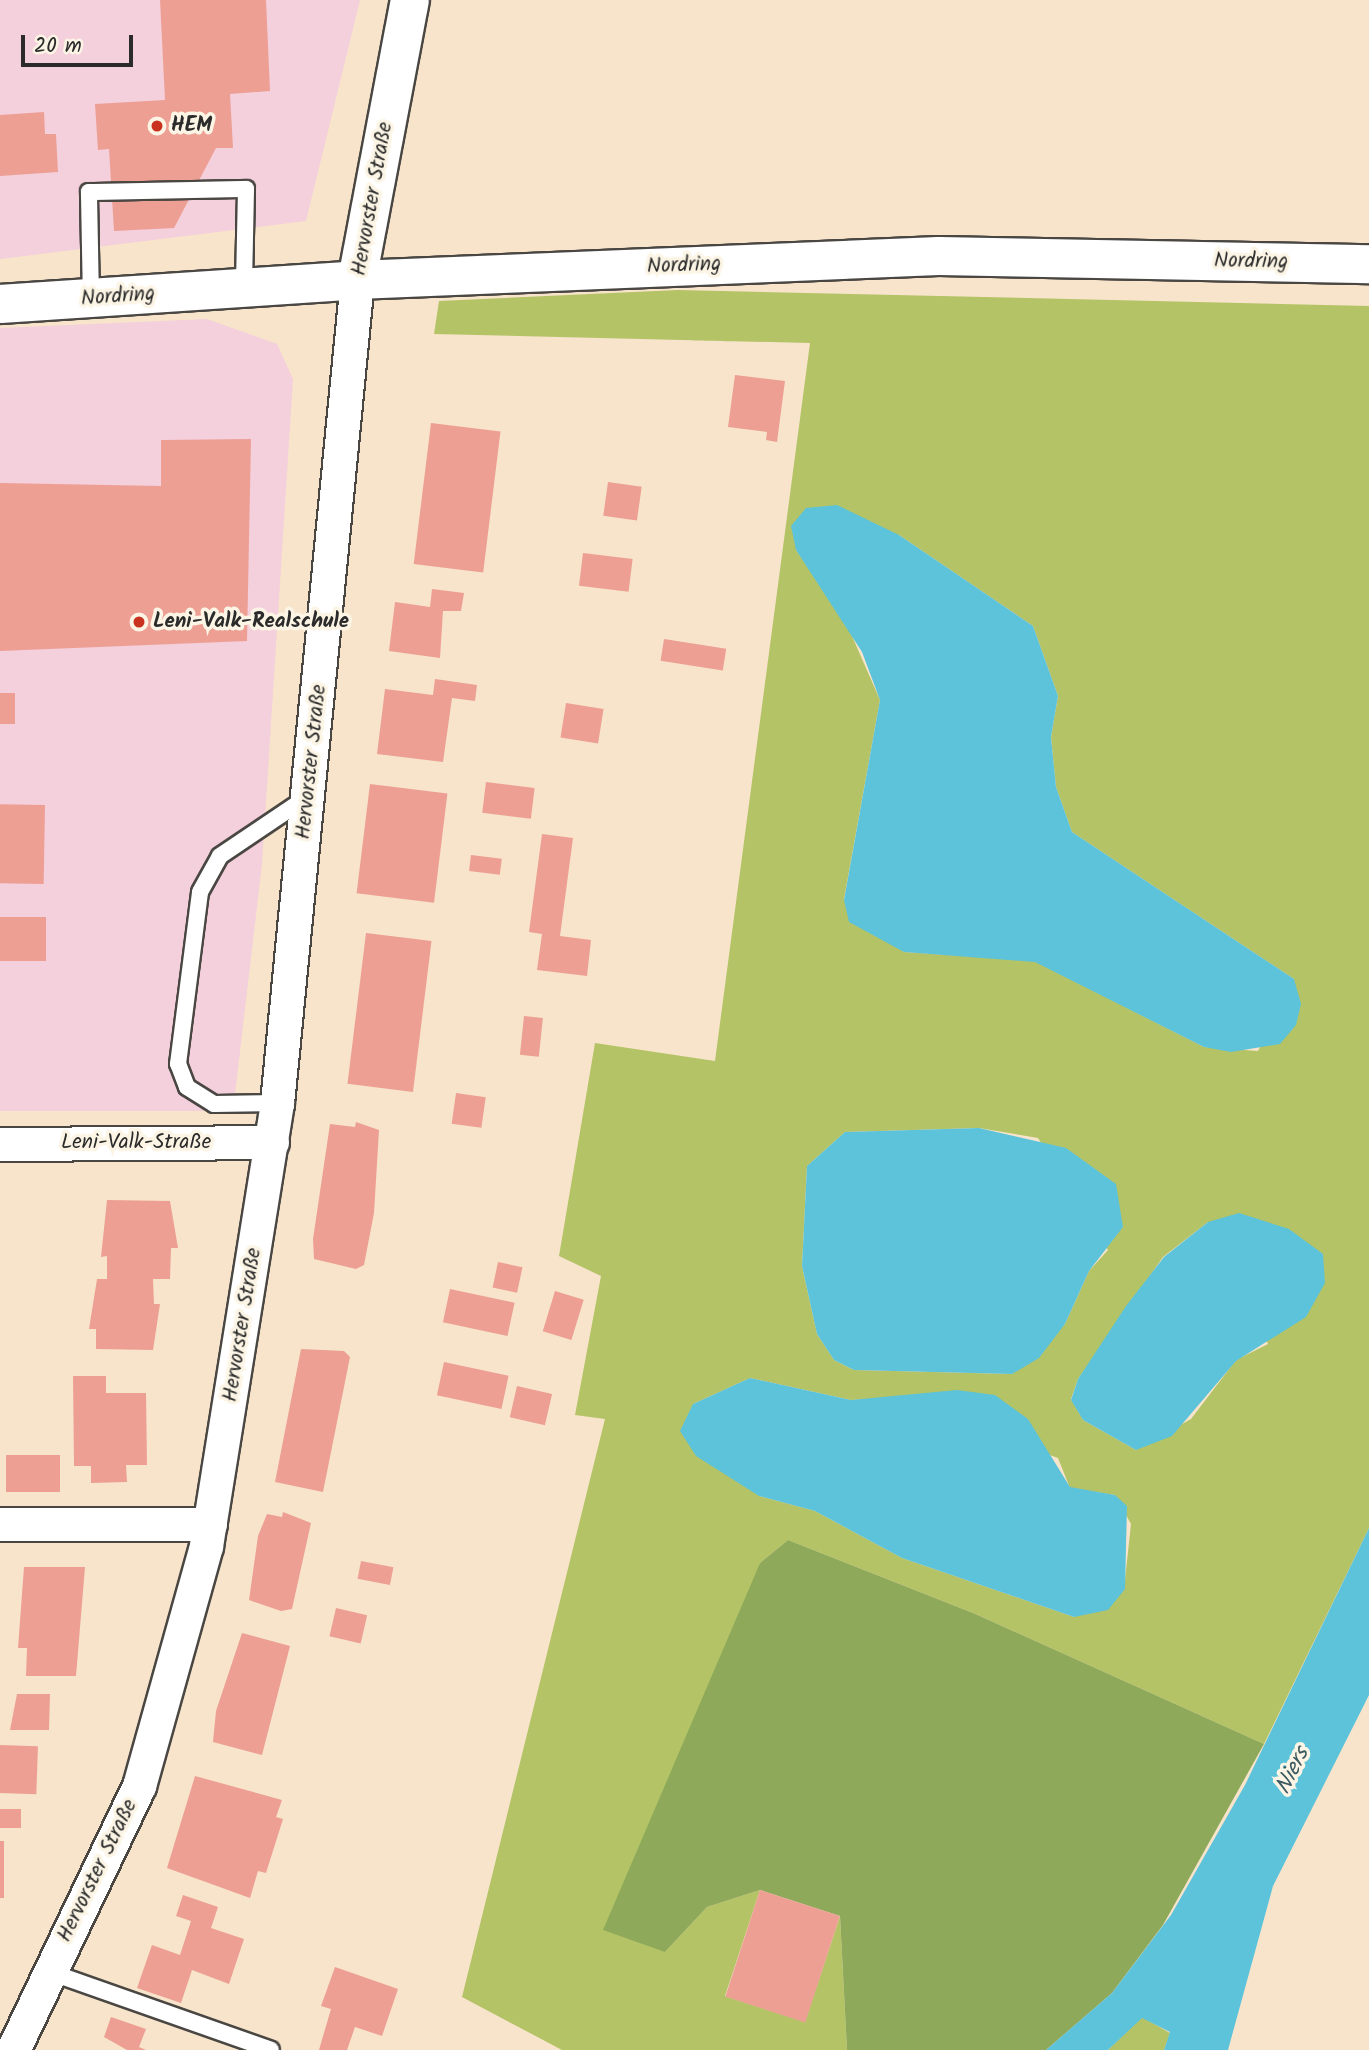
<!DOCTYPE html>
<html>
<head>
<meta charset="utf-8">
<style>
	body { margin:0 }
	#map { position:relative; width:1369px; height:2050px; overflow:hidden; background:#f7e4cb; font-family:Kalam,sans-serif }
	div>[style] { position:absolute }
	.built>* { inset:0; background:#f4cfdc }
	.green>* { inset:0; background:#b4c366 }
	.forest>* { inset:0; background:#8fa95b }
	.water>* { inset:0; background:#5cc3da }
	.building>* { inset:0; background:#ed9f94; transform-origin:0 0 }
	.roads { filter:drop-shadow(2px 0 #4a4743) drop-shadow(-2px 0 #4a4743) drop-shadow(0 2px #4a4743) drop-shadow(0 -2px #4a4743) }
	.service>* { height:16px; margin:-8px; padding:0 8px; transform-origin:8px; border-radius:8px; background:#fff }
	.minor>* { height:33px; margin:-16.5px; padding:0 16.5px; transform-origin:16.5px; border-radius:16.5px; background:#fff }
	.tertiary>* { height:38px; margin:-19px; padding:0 19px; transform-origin:19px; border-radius:19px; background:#fff }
	.dots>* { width:19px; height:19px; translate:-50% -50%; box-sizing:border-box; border:4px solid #fcf5e5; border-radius:50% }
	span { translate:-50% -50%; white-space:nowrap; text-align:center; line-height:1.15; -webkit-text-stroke:7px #fcf5e5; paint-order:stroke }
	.poi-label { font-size:21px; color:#2b2b2b; font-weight:700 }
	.left { translate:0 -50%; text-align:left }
	.street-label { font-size:21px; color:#2b2b2b }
	.water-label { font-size:23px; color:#3a5960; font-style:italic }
	.scale { position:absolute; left:21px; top:35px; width:112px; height:32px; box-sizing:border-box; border:4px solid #2b2b2b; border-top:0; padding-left:9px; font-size:21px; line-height:24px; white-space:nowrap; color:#2b2b2b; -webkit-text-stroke:5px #fcf5e5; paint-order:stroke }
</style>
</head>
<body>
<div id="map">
	<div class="built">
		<div style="clip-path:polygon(0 0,360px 0,306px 221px,0 259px)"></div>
		<div style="clip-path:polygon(207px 319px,277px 344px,293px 379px,262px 864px,233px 1111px,0 1111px,0 328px)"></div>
	</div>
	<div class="green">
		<div style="clip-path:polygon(evenodd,678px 290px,1369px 306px,1369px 1528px,1264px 1744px,973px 1613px,788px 1540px,760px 1563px,665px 1952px,707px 1907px,760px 1890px,725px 1996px,805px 2022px,840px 1916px,847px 2050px,562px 2050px,462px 1997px,605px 1419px,575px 1415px,601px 1276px,559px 1256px,595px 1043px,715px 1061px,810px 343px,434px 334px,439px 301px,678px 290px,899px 535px,1033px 626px,1058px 696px,1051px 737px,1056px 787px,1072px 832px,1294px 979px,1258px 1051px,1204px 1047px,1035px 961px,904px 952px,844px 899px,880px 700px,845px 620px,796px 550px,899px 535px,678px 290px,979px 1128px,1038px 1138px,1108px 1250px,1089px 1271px,1065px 1324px,1012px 1374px,854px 1370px,834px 1360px,817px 1334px,802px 1266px,807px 1166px,845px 1132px,979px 1128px,678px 290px,1208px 1222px,1268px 1344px,1236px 1360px,1191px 1419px,1136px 1450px,1083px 1420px,1071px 1399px,1078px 1379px,1163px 1257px,1208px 1222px,678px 290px,750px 1378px,851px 1400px,893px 1398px,1058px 1458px,1070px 1488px,1115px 1495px,1131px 1524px,1124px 1589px,1074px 1617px,902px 1558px,815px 1511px,759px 1496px,693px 1404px,750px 1378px)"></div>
		<div style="clip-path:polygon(1142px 2017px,1170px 2033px,1164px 2050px,1108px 2050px)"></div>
	</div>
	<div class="forest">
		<div style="clip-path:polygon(788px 1540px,973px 1613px,1264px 1744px,1163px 1925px,1112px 1993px,1046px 2050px,847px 2050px,840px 1916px,760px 1890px,707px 1907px,665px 1952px,603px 1930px,760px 1563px)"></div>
	</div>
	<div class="water">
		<div style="clip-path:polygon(837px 505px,899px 535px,1033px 626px,1058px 696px,1051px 737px,1056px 787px,1072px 832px,1294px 979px,1301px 1004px,1296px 1025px,1280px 1044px,1231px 1052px,1204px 1047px,1035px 962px,904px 952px,849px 922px,844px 900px,880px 700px,862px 652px,796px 550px,791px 526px,806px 508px)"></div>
		<div style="clip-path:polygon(979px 1128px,1066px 1148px,1116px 1184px,1123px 1227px,1089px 1271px,1065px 1324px,1039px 1358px,1012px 1374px,854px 1370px,834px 1360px,817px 1334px,802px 1266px,807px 1166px,845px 1132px)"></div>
		<div style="clip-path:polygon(1239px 1213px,1289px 1229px,1323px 1254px,1325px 1283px,1306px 1317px,1236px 1361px,1172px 1436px,1136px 1450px,1083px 1420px,1071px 1400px,1078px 1379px,1126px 1306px,1164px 1257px,1208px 1222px)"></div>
		<div style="clip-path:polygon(750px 1378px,851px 1400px,957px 1390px,995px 1395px,1028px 1419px,1070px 1487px,1115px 1495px,1127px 1506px,1125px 1589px,1108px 1610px,1074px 1617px,902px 1558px,815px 1511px,759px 1496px,696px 1456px,680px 1431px,693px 1404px)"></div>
		<div style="clip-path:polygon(1369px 1528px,1369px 1695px,1273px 1886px,1228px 2050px,1164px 2050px,1170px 2032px,1142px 2018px,1108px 2050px,1046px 2050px,1112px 1993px,1171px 1915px,1245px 1785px)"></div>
	</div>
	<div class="building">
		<div style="clip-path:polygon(160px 0,266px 0,270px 91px,230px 94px,233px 148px,216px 148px,174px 228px,114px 231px,109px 149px,98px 150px,95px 104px,165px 100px)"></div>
		<div style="clip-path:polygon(44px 112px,45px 134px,56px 134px,58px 172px,0 176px,0 115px)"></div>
		<div style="clip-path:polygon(735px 375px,785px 381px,777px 442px,766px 440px,767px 432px,728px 427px)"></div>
		<div style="left:431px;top:423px;width:70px;height:142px;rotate:7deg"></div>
		<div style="clip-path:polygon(251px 439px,247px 641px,0 651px,0 483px,161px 486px,161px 440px)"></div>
		<div style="left:608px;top:482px;width:34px;height:34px;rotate:8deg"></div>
		<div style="left:583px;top:553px;width:50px;height:33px;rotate:7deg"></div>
		<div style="clip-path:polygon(432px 589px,464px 593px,461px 611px,443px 611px,440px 658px,389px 651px,395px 602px,430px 607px)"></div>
		<div style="left:664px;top:639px;width:63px;height:22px;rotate:9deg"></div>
		<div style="clip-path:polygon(435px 679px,477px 685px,475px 701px,452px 698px,443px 762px,377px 754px,385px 689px,433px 695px)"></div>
		<div style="left:0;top:693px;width:15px;height:31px"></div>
		<div style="left:566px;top:703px;width:38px;height:35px;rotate:9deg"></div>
		<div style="left:486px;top:782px;width:49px;height:31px;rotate:7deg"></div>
		<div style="left:370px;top:784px;width:78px;height:110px;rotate:7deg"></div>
		<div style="left:45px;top:805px;width:79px;height:45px;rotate:91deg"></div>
		<div style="clip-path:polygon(542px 834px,573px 838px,560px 936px,591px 940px,587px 976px,537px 970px,542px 934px,529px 932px)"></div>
		<div style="left:471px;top:855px;width:31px;height:16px;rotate:7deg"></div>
		<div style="left:0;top:917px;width:46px;height:44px"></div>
		<div style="left:366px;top:933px;width:66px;height:152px;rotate:7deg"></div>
		<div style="left:524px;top:1016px;width:19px;height:39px;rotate:6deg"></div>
		<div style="left:456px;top:1093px;width:30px;height:31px;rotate:8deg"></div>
		<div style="clip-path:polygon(356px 1122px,379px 1130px,374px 1213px,364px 1265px,356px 1269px,314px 1259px,313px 1239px,330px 1124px,355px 1127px)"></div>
		<div style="clip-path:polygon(107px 1200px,170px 1201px,178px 1248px,171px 1248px,170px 1279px,153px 1279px,154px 1304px,160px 1304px,153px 1350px,96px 1349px,96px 1329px,89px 1329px,97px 1279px,107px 1279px,107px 1256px,101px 1257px)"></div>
		<div style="left:498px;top:1262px;width:25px;height:26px;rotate:12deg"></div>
		<div style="left:450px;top:1289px;width:66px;height:34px;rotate:12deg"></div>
		<div style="left:555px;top:1291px;width:30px;height:42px;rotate:17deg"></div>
		<div style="clip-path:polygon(301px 1349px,344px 1351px,350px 1357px,323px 1492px,275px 1482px)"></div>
		<div style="left:444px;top:1362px;width:66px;height:34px;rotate:12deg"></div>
		<div style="clip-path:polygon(73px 1376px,106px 1376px,106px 1393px,146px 1393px,147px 1465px,126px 1465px,127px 1482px,91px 1483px,91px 1466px,74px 1466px)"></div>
		<div style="left:517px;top:1386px;width:36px;height:32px;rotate:13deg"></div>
		<div style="left:60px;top:1455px;width:37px;height:54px;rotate:90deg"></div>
		<div style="clip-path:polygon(283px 1512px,311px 1523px,292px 1609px,281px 1611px,249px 1600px,258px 1536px,267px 1514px,282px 1517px)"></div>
		<div style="left:361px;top:1561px;width:33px;height:18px;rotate:11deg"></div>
		<div style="clip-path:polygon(24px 1567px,85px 1567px,76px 1676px,26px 1676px,27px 1648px,18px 1648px)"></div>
		<div style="left:336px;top:1608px;width:32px;height:29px;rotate:13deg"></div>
		<div style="clip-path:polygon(242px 1633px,290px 1646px,262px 1755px,213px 1742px,216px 1711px)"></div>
		<div style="clip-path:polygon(17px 1694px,50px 1694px,49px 1730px,10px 1730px)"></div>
		<div style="left:0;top:1745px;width:38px;height:48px;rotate:2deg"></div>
		<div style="clip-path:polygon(195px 1776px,282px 1800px,276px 1817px,283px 1819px,266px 1873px,258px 1871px,250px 1898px,167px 1868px)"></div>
		<div style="left:0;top:1809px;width:21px;height:19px"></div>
		<div style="left:0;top:1841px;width:4px;height:57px"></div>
		<div style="left:760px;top:1890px;width:84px;height:112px;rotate:18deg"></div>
		<div style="clip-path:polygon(183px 1895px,218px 1907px,211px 1928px,244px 1939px,229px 1984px,192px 1970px,181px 2003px,137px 1988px,152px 1945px,180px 1955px,191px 1921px,176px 1916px)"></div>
		<div style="clip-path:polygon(335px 1967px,398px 1989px,382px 2036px,355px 2027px,347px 2050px,319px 2050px,331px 2009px,321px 2006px)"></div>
		<div style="clip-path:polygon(111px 2017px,146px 2029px,139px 2047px,146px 2050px,127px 2050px,104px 2037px)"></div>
	</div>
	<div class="roads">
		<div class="service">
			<div style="left:91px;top:300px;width:108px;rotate:-91.1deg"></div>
			<div style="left:89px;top:192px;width:157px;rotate:-1.1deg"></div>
			<div style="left:246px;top:189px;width:97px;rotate:91.2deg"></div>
			<div style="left:277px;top:1103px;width:63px;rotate:179.1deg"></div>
			<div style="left:214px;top:1104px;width:32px;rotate:-148deg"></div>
			<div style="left:187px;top:1087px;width:25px;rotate:-111deg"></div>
			<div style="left:178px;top:1064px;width:173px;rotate:-82.7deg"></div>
			<div style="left:200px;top:892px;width:41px;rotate:-60.9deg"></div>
			<div style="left:220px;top:856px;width:104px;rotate:-34deg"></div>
			<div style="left:50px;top:1972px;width:234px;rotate:19.4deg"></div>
		</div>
		<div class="minor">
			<div style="left:0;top:1144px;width:272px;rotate:-0.4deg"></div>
			<div style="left:0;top:1524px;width:210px"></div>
			<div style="left:13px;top:2050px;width:293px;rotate:-64.5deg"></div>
			<div style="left:139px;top:1786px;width:249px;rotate:-74.4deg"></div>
			<div style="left:206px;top:1546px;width:449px;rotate:-80.9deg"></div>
			<div style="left:277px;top:1103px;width:827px;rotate:-84.45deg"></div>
		</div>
		<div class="tertiary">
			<div style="left:357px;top:280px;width:285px;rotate:-79.3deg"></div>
			<div style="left:0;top:304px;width:358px;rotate:-3.8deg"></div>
			<div style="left:357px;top:280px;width:582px;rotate:-2.36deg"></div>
			<div style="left:939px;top:256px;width:430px;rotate:1.1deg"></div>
		</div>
	</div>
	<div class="dots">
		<div style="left:157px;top:126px;background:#c8321e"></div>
		<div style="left:139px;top:622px;background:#c8321e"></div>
	</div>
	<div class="poi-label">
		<span class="left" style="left:171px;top:126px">HEM</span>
		<span class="left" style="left:153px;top:622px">Leni-Valk-Realschule</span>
	</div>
	<div class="street-label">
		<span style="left:373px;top:199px;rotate:-80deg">Hervorster Straße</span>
		<span style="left:1251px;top:262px;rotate:1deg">Nordring</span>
		<span style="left:684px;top:266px;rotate:-2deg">Nordring</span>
		<span style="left:118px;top:297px;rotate:-4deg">Nordring</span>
		<span style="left:312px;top:762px;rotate:-84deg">Hervorster Straße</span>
		<span style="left:136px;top:1143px">Leni-Valk-Straße</span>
		<span style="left:243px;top:1325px;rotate:-81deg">Hervorster Straße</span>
		<span style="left:98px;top:1871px;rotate:-64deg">Hervorster Straße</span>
	</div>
	<div class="water-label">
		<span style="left:1293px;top:1771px;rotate:-64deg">Niers</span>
	</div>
	<div class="scale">20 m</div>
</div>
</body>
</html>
